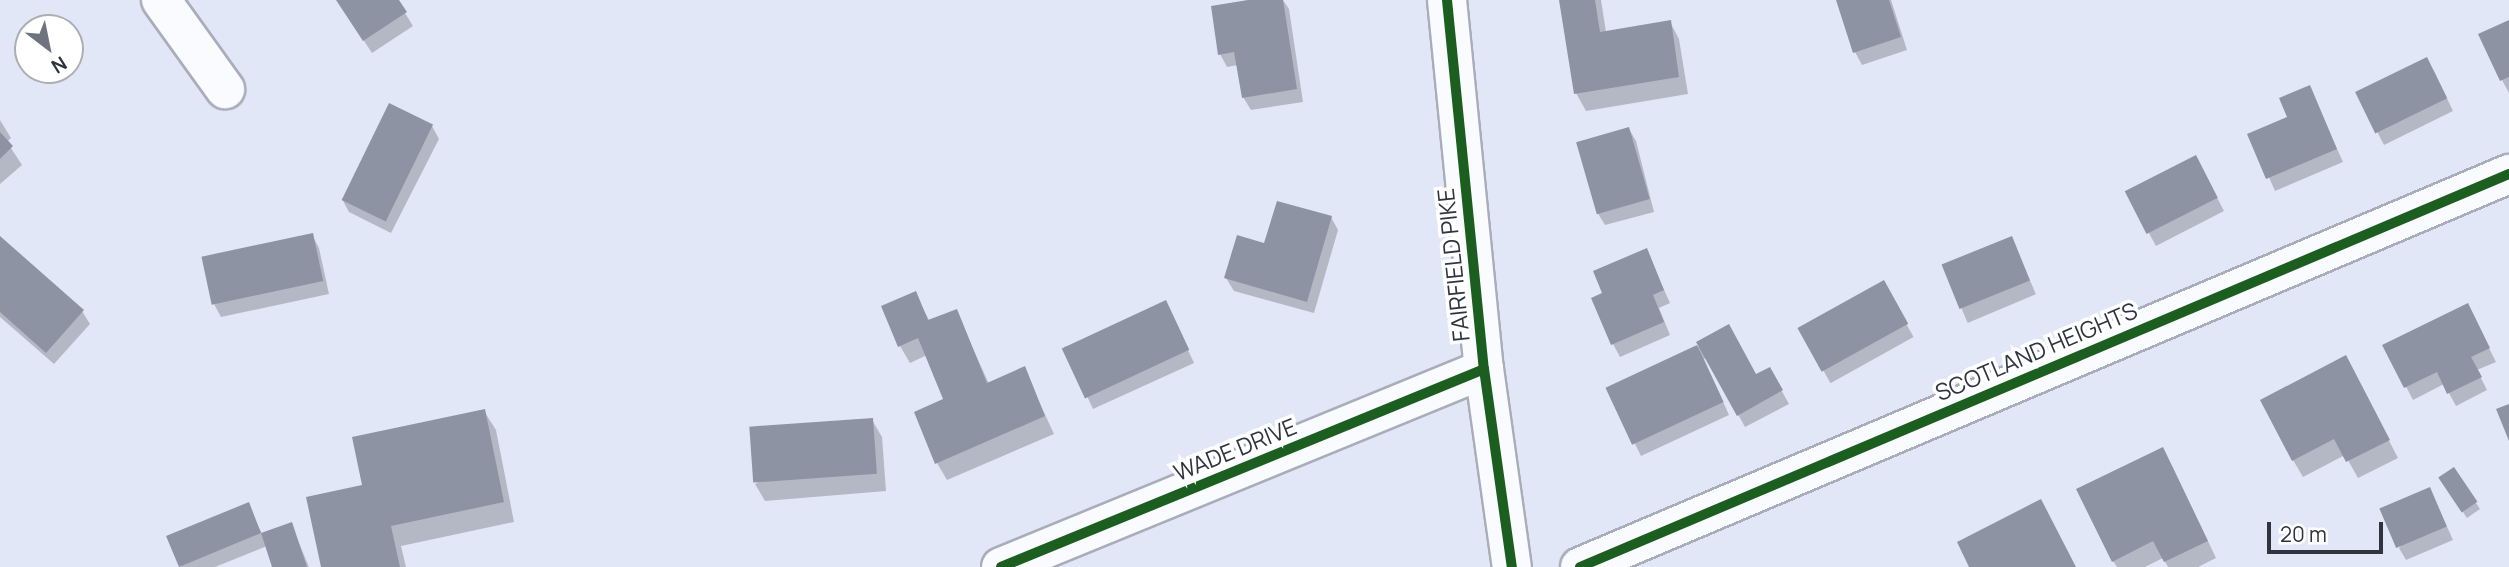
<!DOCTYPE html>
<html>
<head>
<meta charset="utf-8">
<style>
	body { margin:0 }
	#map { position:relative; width:2509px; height:567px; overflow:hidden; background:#e1e7f7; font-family:Manrope,sans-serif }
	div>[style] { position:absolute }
	.shadow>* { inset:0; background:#0003; transform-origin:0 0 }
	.building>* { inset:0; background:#8e93a3; transform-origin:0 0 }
	.roads { filter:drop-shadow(2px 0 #a9adb9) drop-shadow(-2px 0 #a9adb9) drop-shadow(0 2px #a9adb9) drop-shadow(0 -2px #a9adb9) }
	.minor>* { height:38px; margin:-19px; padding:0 19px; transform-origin:19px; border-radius:19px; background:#fafbfe }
	.cycleway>* { height:10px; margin:-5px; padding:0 5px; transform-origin:5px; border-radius:5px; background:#1b5e20 }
	span { translate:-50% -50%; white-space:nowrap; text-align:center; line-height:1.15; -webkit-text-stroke:7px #fff; paint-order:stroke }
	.street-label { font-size:23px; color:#30343f }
	.north { position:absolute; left:14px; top:14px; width:70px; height:70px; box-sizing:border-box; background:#fff; border:2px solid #acaeb2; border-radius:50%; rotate:148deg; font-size:19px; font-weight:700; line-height:28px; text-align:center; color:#30343f }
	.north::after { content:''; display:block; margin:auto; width:24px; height:32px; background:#6e737f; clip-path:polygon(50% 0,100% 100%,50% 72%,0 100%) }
	.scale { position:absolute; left:2267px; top:522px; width:116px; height:32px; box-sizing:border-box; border:4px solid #30343f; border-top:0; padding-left:9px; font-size:21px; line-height:24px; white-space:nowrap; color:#30343f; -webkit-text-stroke:5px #fff; paint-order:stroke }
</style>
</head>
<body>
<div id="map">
	<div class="shadow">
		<div style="clip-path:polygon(337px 0,397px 0,413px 26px,372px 53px)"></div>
		<div style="clip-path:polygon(1258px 0,1283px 0,1289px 9px,1303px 102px,1251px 110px,1243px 97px,1238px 65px,1227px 67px,1220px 54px)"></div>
		<div style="clip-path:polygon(1561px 0,1601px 0,1606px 32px,1670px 22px,1679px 39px,1688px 94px,1586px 111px,1576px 93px)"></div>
		<div style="clip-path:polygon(1838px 0,1891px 0,1907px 50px,1862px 65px,1855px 52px)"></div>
		<div style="clip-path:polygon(2509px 22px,2509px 93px,2502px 80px)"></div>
		<div style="clip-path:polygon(2434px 71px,2453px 111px,2384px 145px,2357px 93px)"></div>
		<div style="clip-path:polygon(2309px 87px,2343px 162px,2275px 191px,2250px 135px,2289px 118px)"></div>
		<div style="clip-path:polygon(0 120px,11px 138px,7px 142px,22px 165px,0 184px)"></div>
		<div style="clip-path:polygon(432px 126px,439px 139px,391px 233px,349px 212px,342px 199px)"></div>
		<div style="clip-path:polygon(1629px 129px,1636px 141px,1654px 212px,1605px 225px,1597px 212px)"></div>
		<div style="clip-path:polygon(2203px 170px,2224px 211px,2156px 246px,2127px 193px)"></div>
		<div style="clip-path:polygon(1331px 217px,1338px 230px,1314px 313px,1234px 291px,1226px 278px,1266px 245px)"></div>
		<div style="clip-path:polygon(312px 235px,319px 248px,329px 294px,221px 317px,214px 304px)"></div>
		<div style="clip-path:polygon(0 238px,82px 311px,90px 324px,54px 364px,0 317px)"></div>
		<div style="left:2012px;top:238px;width:61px;height:74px;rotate:67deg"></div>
		<div style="clip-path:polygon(1646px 250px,1670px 303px,1659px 308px,1670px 335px,1620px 357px,1613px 344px,1604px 294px)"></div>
		<div style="left:1883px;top:282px;width:63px;height:95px;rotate:61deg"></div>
		<div style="clip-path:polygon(915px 293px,930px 322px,956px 311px,989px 384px,1024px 369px,1054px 434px,947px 480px,937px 463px,946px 400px,927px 355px,910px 363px,900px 346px)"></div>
		<div style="clip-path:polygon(1172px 315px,1194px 363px,1093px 409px,1064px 347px)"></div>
		<div style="clip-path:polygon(2474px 318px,2496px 362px,2477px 370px,2487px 390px,2456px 406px,2444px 384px,2413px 400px,2385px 346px)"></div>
		<div style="clip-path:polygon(1700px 346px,1756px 377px,1770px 370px,1789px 404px,1745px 427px,1707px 358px,1704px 359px,1729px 415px,1641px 456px,1608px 389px)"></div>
		<div style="clip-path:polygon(2355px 375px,2398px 458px,2358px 478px,2345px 455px,2303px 477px,2293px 460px)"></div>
		<div style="clip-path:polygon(484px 411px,496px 430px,514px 522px,401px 546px,406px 567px,323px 567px,364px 486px)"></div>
		<div style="clip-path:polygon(872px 420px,882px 437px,886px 491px,765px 501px,755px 484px)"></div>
		<div style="clip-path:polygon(2172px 466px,2216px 558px,2198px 567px,2168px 567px,2163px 558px,2145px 567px,2117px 567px,2113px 561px)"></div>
		<div style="clip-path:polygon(2444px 484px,2476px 503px,2480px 509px,2467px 518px)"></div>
		<div style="clip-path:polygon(2436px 502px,2453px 540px,2406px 560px,2399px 548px)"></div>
		<div style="clip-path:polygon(248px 505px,262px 534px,291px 524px,309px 567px,274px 567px,267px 546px,215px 567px,181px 567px,168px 537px)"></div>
	</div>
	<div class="building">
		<div style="clip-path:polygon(336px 0,399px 0,407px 12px,363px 41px)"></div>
		<div style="clip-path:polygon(1248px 0,1283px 0,1297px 89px,1242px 98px,1234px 52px,1218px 55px,1211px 6px)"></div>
		<div style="clip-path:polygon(1559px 0,1595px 0,1600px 32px,1671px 20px,1679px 77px,1574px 94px)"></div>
		<div style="clip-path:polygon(1836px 0,1889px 0,1901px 37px,1853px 53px)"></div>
		<div style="clip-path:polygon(2509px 20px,2509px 77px,2500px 81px,2478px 34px)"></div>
		<div style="left:2427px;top:57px;width:46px;height:80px;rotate:64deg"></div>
		<div style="clip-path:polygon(2310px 85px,2337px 149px,2266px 179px,2247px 134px,2287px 117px,2279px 98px)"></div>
		<div style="left:389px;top:103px;width:49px;height:108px;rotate:26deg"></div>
		<div style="left:1629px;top:127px;width:75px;height:55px;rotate:74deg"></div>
		<div style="clip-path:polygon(0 132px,13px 146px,0 159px)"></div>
		<div style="left:2196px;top:155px;width:48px;height:80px;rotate:63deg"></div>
		<div style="clip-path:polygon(1277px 201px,1332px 216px,1307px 302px,1224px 278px,1237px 235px,1264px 243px)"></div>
		<div style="left:313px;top:233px;width:49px;height:114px;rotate:78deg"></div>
		<div style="clip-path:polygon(0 236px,84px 310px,46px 353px,0 312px)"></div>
		<div style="left:2012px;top:236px;width:48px;height:76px;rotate:68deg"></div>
		<div style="clip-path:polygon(1647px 248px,1664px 290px,1653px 295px,1664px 322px,1611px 345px,1591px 298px,1602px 293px,1593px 271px)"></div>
		<div style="left:1884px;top:280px;width:50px;height:99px;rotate:61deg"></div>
		<div style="clip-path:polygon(916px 291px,928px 320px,957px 309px,987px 383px,1025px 366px,1045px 416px,935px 464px,914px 412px,943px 399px,918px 338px,898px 347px,881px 306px)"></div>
		<div style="left:1166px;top:300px;width:55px;height:115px;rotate:65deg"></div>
		<div style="clip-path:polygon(2468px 303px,2490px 348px,2471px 357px,2482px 377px,2447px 394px,2437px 372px,2404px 388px,2382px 345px)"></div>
		<div style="clip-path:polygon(1729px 324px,1756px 374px,1770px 367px,1783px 390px,1737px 416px,1696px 342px)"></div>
		<div style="left:1697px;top:345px;width:63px;height:101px;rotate:65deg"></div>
		<div style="clip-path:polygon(2346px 355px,2390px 440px,2346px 462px,2334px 439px,2292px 461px,2260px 400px)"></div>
		<div style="clip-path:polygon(2509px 404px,2509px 441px,2496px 409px)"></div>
		<div style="clip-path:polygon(485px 409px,504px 502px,391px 526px,400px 567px,321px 567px,306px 497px,362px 485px,352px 437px)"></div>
		<div style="left:873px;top:418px;width:56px;height:124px;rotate:86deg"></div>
		<div style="clip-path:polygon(2163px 447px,2208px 541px,2164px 562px,2153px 541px,2112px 562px,2076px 489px)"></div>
		<div style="left:2454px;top:467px;width:42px;height:19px;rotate:56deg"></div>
		<div style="left:2430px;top:487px;width:43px;height:55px;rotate:67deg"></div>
		<div style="clip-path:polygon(2041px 499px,2076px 567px,1969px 567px,1957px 542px)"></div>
		<div style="clip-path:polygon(249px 502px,261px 533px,292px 522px,307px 567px,272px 567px,261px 533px,179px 567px,166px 536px)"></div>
	</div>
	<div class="roads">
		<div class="minor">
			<div style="left:161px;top:0;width:110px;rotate:54.3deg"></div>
			<div style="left:1447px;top:0;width:371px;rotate:84.3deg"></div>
			<div style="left:1484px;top:369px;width:200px;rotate:82deg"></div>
			<div style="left:1001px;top:567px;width:522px;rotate:-22.29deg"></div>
			<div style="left:1580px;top:567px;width:1009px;rotate:-22.93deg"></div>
		</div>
	</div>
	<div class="cycleway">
		<div style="left:1447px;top:0;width:371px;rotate:84.3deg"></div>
		<div style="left:1484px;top:369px;width:200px;rotate:82deg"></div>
		<div style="left:1001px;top:567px;width:522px;rotate:-22.29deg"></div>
		<div style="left:1580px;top:567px;width:1009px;rotate:-22.93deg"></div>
	</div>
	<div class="street-label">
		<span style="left:1453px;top:265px;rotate:-96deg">FAIRFIELD PIKE</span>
		<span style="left:2036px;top:351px;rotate:-23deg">SCOTLAND HEIGHTS</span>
		<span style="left:1235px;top:449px;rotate:-22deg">WADE DRIVE</span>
	</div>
	<div class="north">N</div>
	<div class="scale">20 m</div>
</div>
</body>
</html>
